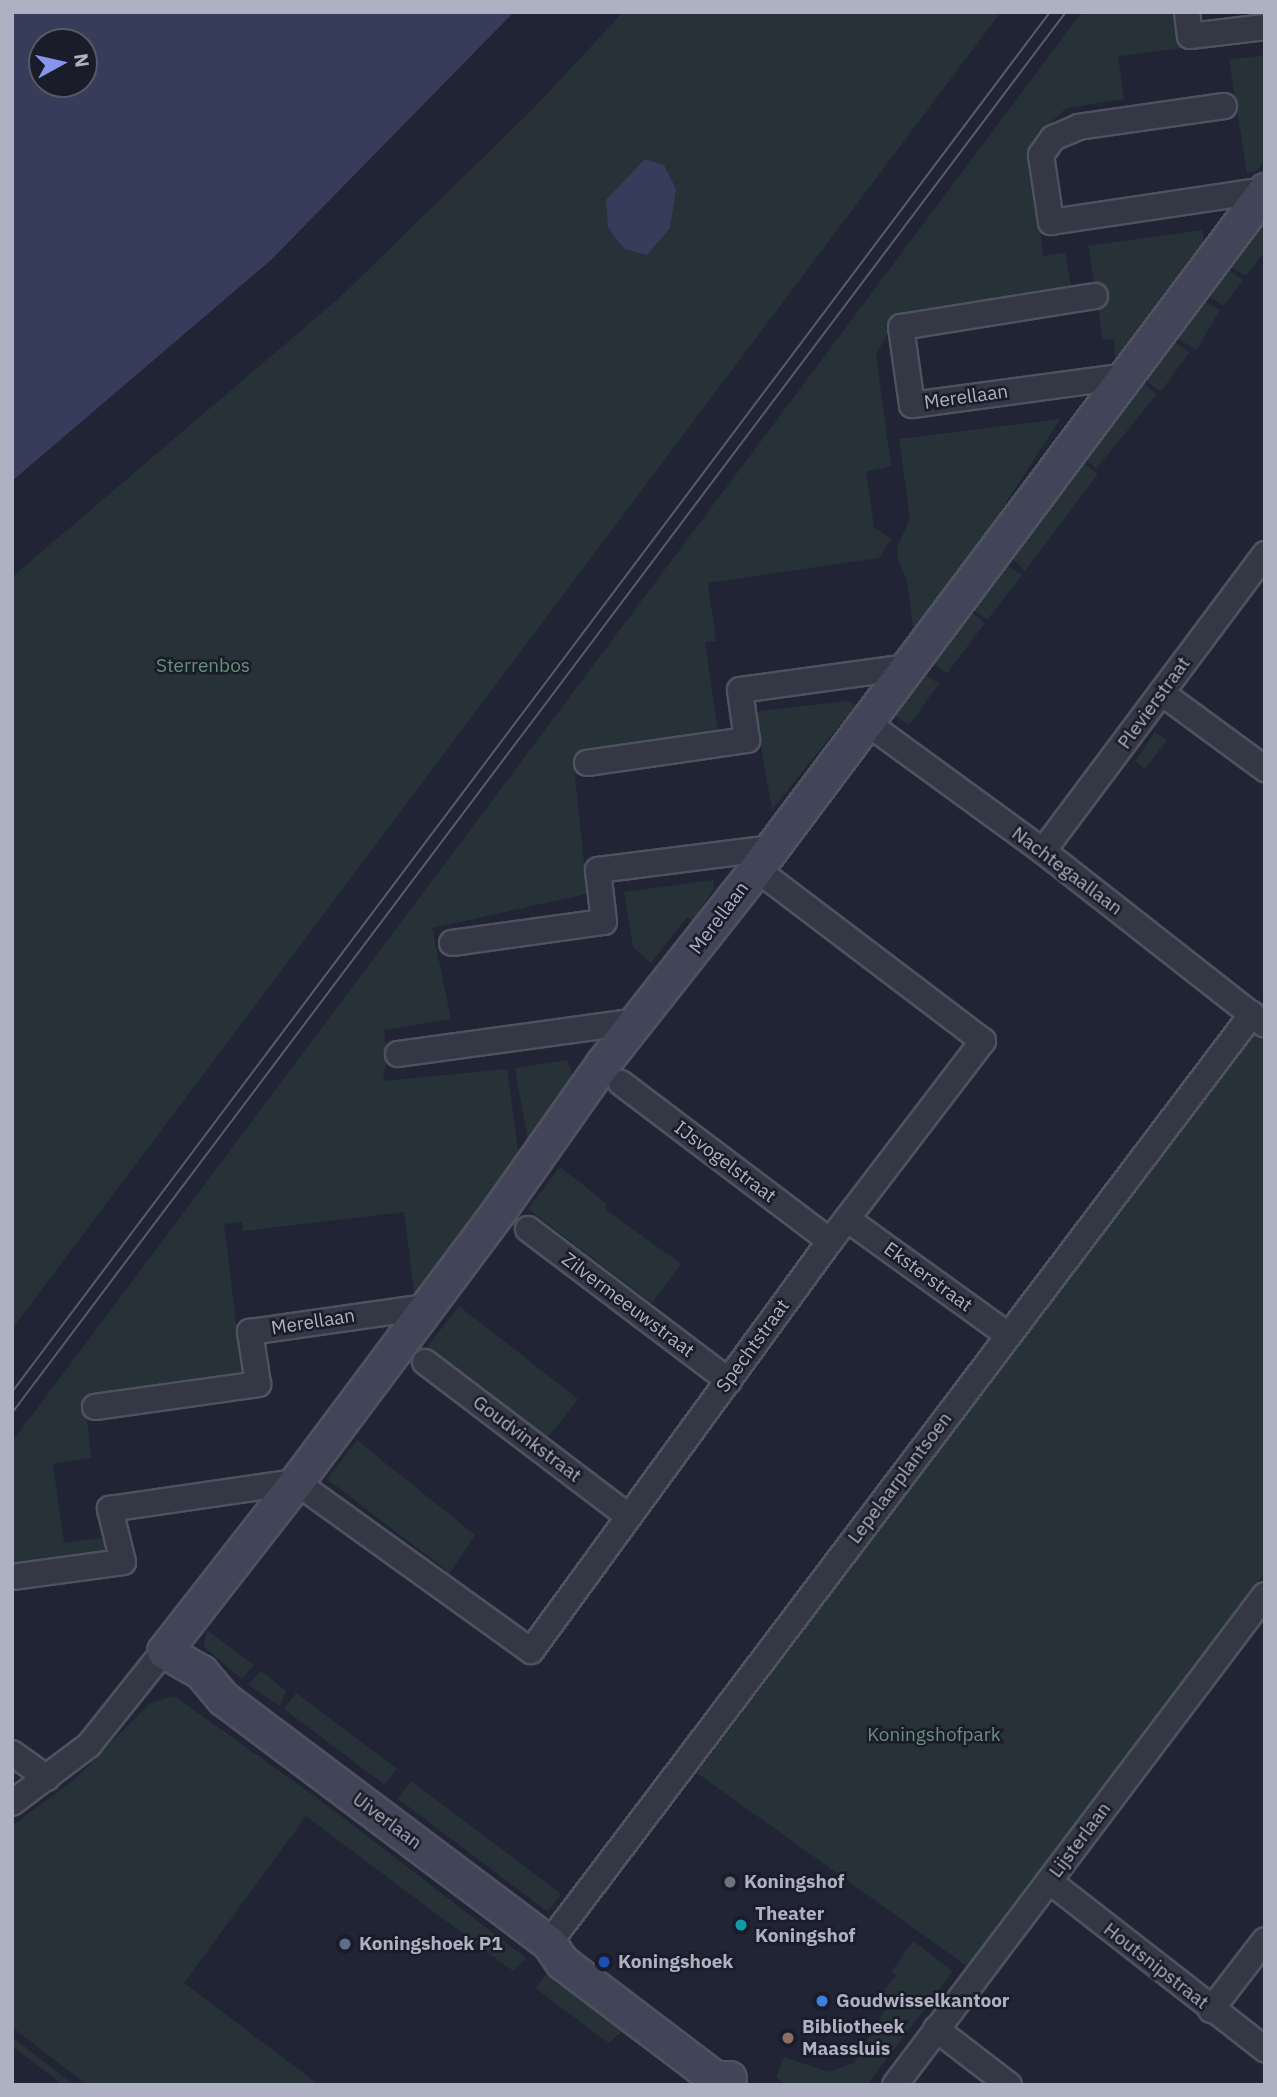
<!DOCTYPE html>
<html>
<head>
<meta charset="utf-8">
<style>
	body { margin:0 }
	#map { position:relative; width:1277px; height:2097px; overflow:hidden; background:#212434; font-family:"IBM Plex Sans",sans-serif }
	div>[style] { position:absolute }
	.green>* { inset:0; background:#263238; transform-origin:0 0 }
	.water>* { inset:0; background:#363c5a }
	.roads { filter:drop-shadow(2px 0 #4e515f) drop-shadow(-2px 0 #4e515f) drop-shadow(0 2px #4e515f) drop-shadow(0 -2px #4e515f) }
	.street>* { height:24px; margin:-12px; padding:0 12px; transform-origin:12px; border-radius:12px; background:#343744 }
	.secondary>* { height:33px; margin:-16.5px; padding:0 16.5px; transform-origin:16.5px; border-radius:16.5px; background:#424557 }
	.tram>* { height:2px; margin:-1px; padding:0 1px; transform-origin:1px; border-radius:1px; background:#585c6d }
	.dots>* { width:19px; height:19px; translate:-50% -50%; box-sizing:border-box; border:4px solid #1a1c29; border-radius:50% }
	span { translate:-50% -50%; white-space:nowrap; text-align:center; line-height:1.15; -webkit-text-stroke:5px #1a1c29; paint-order:stroke }
	.street-label { font-size:19px; color:#aeb1c1 }
	.park-label { font-size:19px; color:#688f7b }
	.poi-label { font-size:19px; color:#aeb1c1; font-weight:700 }
	.left { translate:0 -50%; text-align:left }
	.frame { position:absolute; inset:0; border:14px solid #aeb1c1; pointer-events:none }
	.north { position:absolute; left:28px; top:28px; width:70px; height:70px; box-sizing:border-box; background:#1a1c29; border:2px solid #555866; border-radius:50%; rotate:82deg; font-size:19px; font-weight:700; line-height:28px; text-align:center; color:#aeb1c1 }
	.north::after { content:''; display:block; margin:auto; width:24px; height:32px; background:#8795ed; clip-path:polygon(50% 0,100% 100%,50% 72%,0 100%) }
</style>
</head>
<body>
<div id="map">
	<div class="green">
		<div style="clip-path:polygon(623px 12px,1001px 12px,12px 1329px,12px 577px,338px 299px,533px 109px)"></div>
		<div style="clip-path:polygon(1082px 12px,1177px 12px,1182px 48px,1118px 56px,1124px 99px,1066px 108px,1032px 141px,1043px 256px,1065px 253px,1074px 302px,889px 332px,876px 354px,891px 466px,866px 472px,874px 527px,891px 539px,879px 558px,708px 583px,716px 641px,705px 642px,718px 732px,573px 755px,587px 894px,432px 928px,451px 1019px,384px 1030px,387px 1055px,383px 1081px,507px 1069px,520px 1164px,415px 1299px,404px 1212px,243px 1231px,242px 1222px,224px 1224px,243px 1379px,85px 1399px,91px 1458px,53px 1464px,64px 1543px,108px 1537px,110px 1557px,12px 1570px,12px 1442px)"></div>
		<div style="clip-path:polygon(1265px 55px,1264px 160px,1257px 171px,1247px 173px,1229px 60px)"></div>
		<div style="clip-path:polygon(1265px 221px,1265px 251px,1246px 276px,1231px 267px)"></div>
		<div style="clip-path:polygon(1202px 230px,1204px 241px,1115px 359px,1114px 339px,1103px 340px,1088px 246px)"></div>
		<div style="clip-path:polygon(1227px 269px,1243px 280px,1223px 306px,1204px 292px,1217px 272px,1222px 275px)"></div>
		<div style="left:1199px;top:298px;width:24px;height:46px;rotate:30deg"></div>
		<div style="left:1174px;top:341px;width:19px;height:49px;rotate:36deg"></div>
		<div style="left:1142px;top:382px;width:19px;height:96px;rotate:39deg"></div>
		<div style="clip-path:polygon(1060px 419px,963px 570px,914px 635px,907px 580px,898px 560px,897px 548px,910px 518px,899px 439px)"></div>
		<div style="clip-path:polygon(1082px 463px,1098px 474px,1025px 571px,1011px 557px,1030px 532px,1025px 528px)"></div>
		<div style="clip-path:polygon(1004px 564px,1022px 575px,987px 620px,972px 609px)"></div>
		<div style="left:969px;top:611px;width:20px;height:63px;rotate:37deg"></div>
		<div style="clip-path:polygon(918px 669px,939px 684px,909px 725px,895px 716px,899px 697px)"></div>
		<div style="clip-path:polygon(848px 701px,856px 705px,772px 810px,756px 717px,760px 711px)"></div>
		<div style="clip-path:polygon(1155px 732px,1167px 740px,1145px 769px,1135px 761px)"></div>
		<div style="clip-path:polygon(714px 880px,713px 890px,693px 921px,687px 917px,651px 963px,633px 947px,624px 892px)"></div>
		<div style="clip-path:polygon(1258px 1026px,1265px 1031px,1265px 1573px,968px 1967px,697px 1773px)"></div>
		<div style="clip-path:polygon(568px 1060px,573px 1079px,528px 1142px,515px 1068px)"></div>
		<div style="clip-path:polygon(560px 1167px,606px 1203px,606px 1210px,681px 1264px,652px 1303px,528px 1209px)"></div>
		<div style="left:459px;top:1306px;width:151px;height:51px;rotate:38deg"></div>
		<div style="clip-path:polygon(357px 1440px,475px 1535px,447px 1577px,446px 1570px,327px 1479px)"></div>
		<div style="clip-path:polygon(207px 1630px,254px 1665px,242px 1679px,204px 1647px)"></div>
		<div style="clip-path:polygon(261px 1671px,286px 1691px,280px 1706px,248px 1685px)"></div>
		<div style="left:296px;top:1693px;width:126px;height:20px;rotate:37deg"></div>
		<div style="clip-path:polygon(174px 1696px,320px 1800px,526px 1958px,513px 1971px,306px 1816px,184px 1983px,319px 2085px,87px 2085px,12px 2027px,12px 1826px,75px 1779px,149px 1704px)"></div>
		<div style="left:411px;top:1781px;width:188px;height:22px;rotate:37deg"></div>
		<div style="clip-path:polygon(913px 1941px,953px 1971px,867px 2085px,786px 2085px,776px 2077px,784px 2057px,829px 2072px,854px 2063px,887px 2007px,876px 1999px,896px 1976px,892px 1971px)"></div>
		<div style="clip-path:polygon(548px 1972px,638px 2039px,636px 2043px,621px 2032px,609px 2043px,535px 1988px)"></div>
		<div style="clip-path:polygon(12px 2037px,74px 2085px,63px 2085px,12px 2046px)"></div>
	</div>
	<div class="water">
		<div style="clip-path:polygon(evenodd,12px 12px,514px 12px,271px 260px,12px 481px,12px 12px,42px 42px,84px 42px,84px 84px,42px 84px,42px 42px)"></div>
		<div style="clip-path:polygon(645px 159px,664px 165px,676px 189px,670px 228px,647px 255px,625px 249px,616px 239px,608px 227px,606px 200px)"></div>
	</div>
	<div class="roads">
		<div class="street">
			<div style="left:1187px;top:12px;width:24px;rotate:83deg"></div>
			<div style="left:1190px;top:36px;width:76px;rotate:-6.8deg"></div>
			<div style="left:1224px;top:106px;width:147px;rotate:171.8deg"></div>
			<div style="left:1079px;top:127px;width:28px;rotate:157deg"></div>
			<div style="left:1053px;top:138px;width:21px;rotate:125deg"></div>
			<div style="left:1041px;top:155px;width:68px;rotate:81.5deg"></div>
			<div style="left:1051px;top:222px;width:216px;rotate:-8.5deg"></div>
			<div style="left:1095px;top:296px;width:196px;rotate:170.9deg"></div>
			<div style="left:901px;top:327px;width:79px;rotate:82deg"></div>
			<div style="left:912px;top:405px;width:216px;rotate:-7.7deg"></div>
			<div style="left:1163px;top:694px;width:127px;rotate:36.3deg"></div>
			<div style="left:866px;top:722px;width:219px;rotate:36.1deg"></div>
			<div style="left:1043px;top:851px;width:281px;rotate:38.1deg"></div>
			<div style="left:587px;top:763px;width:162px;rotate:-8.2deg"></div>
			<div style="left:747px;top:740px;width:50px;rotate:-98deg"></div>
			<div style="left:740px;top:690px;width:169px;rotate:-7.8deg"></div>
			<div style="left:1043px;top:851px;width:371px;rotate:-53.2deg"></div>
			<div style="left:452px;top:943px;width:153px;rotate:-7.9deg"></div>
			<div style="left:604px;top:922px;width:52px;rotate:-96.6deg"></div>
			<div style="left:598px;top:870px;width:174px;rotate:-7.2deg"></div>
			<div style="left:398px;top:1054px;width:244px;rotate:-7.8deg"></div>
			<div style="left:621px;top:1083px;width:262px;rotate:37.1deg"></div>
			<div style="left:847px;top:1219px;width:198px;rotate:35.8deg"></div>
			<div style="left:528px;top:1229px;width:252px;rotate:37.1deg"></div>
			<div style="left:425px;top:1362px;width:255px;rotate:37.2deg"></div>
			<div style="left:95px;top:1407px;width:165px;rotate:-8deg"></div>
			<div style="left:258px;top:1384px;width:53px;rotate:-98.7deg"></div>
			<div style="left:250px;top:1332px;width:177px;rotate:-8.1deg"></div>
			<div style="left:12px;top:1577px;width:112px;rotate:-7.7deg"></div>
			<div style="left:123px;top:1562px;width:55px;rotate:-103.8deg"></div>
			<div style="left:110px;top:1509px;width:188px;rotate:-8.3deg"></div>
			<div style="left:296px;top:1482px;width:289px;rotate:35.7deg"></div>
			<div style="left:531px;top:1651px;width:507px;rotate:-53.9deg"></div>
			<div style="left:830px;top:1241px;width:252px;rotate:-52.6deg"></div>
			<div style="left:983px;top:1041px;width:285px;rotate:-142.8deg"></div>
			<div style="left:12px;top:1753px;width:43px;rotate:35.5deg"></div>
			<div style="left:12px;top:1803px;width:96px;rotate:-37deg"></div>
			<div style="left:89px;top:1745px;width:120px;rotate:-51.4deg"></div>
			<div style="left:1049px;top:1881px;width:274px;rotate:37.9deg"></div>
			<div style="left:549px;top:1943px;width:1165px;rotate:-52.88deg"></div>
			<div style="left:1211px;top:2010px;width:88px;rotate:-52.4deg"></div>
			<div style="left:936px;top:2029px;width:92px;rotate:37.5deg"></div>
			<div style="left:895px;top:2085px;width:614px;rotate:-52.94deg"></div>
		</div>
		<div class="secondary">
			<div style="left:164px;top:1651px;width:214px;rotate:-52deg"></div>
			<div style="left:296px;top:1482px;width:341px;rotate:-53.2deg"></div>
			<div style="left:500px;top:1209px;width:179px;rotate:-54.8deg"></div>
			<div style="left:603px;top:1063px;width:247px;rotate:-51.7deg"></div>
			<div style="left:756px;top:869px;width:849px;rotate:-53.14deg"></div>
			<div style="left:164px;top:1651px;width:43px;rotate:29.6deg"></div>
			<div style="left:201px;top:1672px;width:35px;rotate:50deg"></div>
			<div style="left:224px;top:1699px;width:406px;rotate:36.9deg"></div>
			<div style="left:549px;top:1943px;width:23px;rotate:56deg"></div>
			<div style="left:562px;top:1962px;width:192px;rotate:37.2deg"></div>
			<div style="left:715px;top:2078px;width:14px"></div>
		</div>
	</div>
	<div class="tram">
		<div style="left:12px;top:1392px;width:1727px;rotate:-53.05deg"></div>
		<div style="left:12px;top:1413px;width:1753px;rotate:-53.05deg"></div>
	</div>
	<div class="dots">
		<div style="left:730px;top:1882px;background:#6b7280"></div>
		<div style="left:741px;top:1925px;background:#0f9aa8"></div>
		<div style="left:345px;top:1944px;background:#5c6f8a"></div>
		<div style="left:604px;top:1962px;background:#1a4fb4"></div>
		<div style="left:822px;top:2001px;background:#3f7fe0"></div>
		<div style="left:788px;top:2038px;background:#8d6e63"></div>
	</div>
	<div class="street-label">
		<span style="left:966px;top:397px;rotate:-8deg">Merellaan</span>
		<span style="left:1154px;top:703px;rotate:-54deg">Plevierstraat</span>
		<span style="left:1067px;top:871px;rotate:37deg">Nachtegaallaan</span>
		<span style="left:719px;top:918px;rotate:-53deg">Merellaan</span>
		<span style="left:725px;top:1162px;rotate:37deg">IJsvogelstraat</span>
		<span style="left:928px;top:1277px;rotate:36deg">Eksterstraat</span>
		<span style="left:628px;top:1305px;rotate:37deg">Zilvermeeuwstraat</span>
		<span style="left:313px;top:1322px;rotate:-9deg">Merellaan</span>
		<span style="left:753px;top:1346px;rotate:-54deg">Spechtstraat</span>
		<span style="left:527px;top:1439px;rotate:37deg">Goudvinkstraat</span>
		<span style="left:900px;top:1478px;rotate:-53deg">Lepelaarplantsoen</span>
		<span style="left:387px;top:1821px;rotate:37deg">Uiverlaan</span>
		<span style="left:1080px;top:1840px;rotate:-53deg">Lijsterlaan</span>
		<span style="left:1156px;top:1966px;rotate:38deg">Houtsnipstraat</span>
	</div>
	<div class="park-label">
		<span style="left:203px;top:666px">Sterrenbos</span>
		<span style="left:934px;top:1735px">Koningshofpark</span>
	</div>
	<div class="poi-label">
		<span class="left" style="left:744px;top:1882px">Koningshof</span>
		<span class="left" style="left:755px;top:1925px">Theater<br>Koningshof</span>
		<span class="left" style="left:359px;top:1944px">Koningshoek P1</span>
		<span class="left" style="left:618px;top:1962px">Koningshoek</span>
		<span class="left" style="left:836px;top:2001px">Goudwisselkantoor</span>
		<span class="left" style="left:802px;top:2038px">Bibliotheek<br>Maassluis</span>
	</div>
	<div class="frame"></div>
	<div class="north">N</div>
</div>
</body>
</html>
